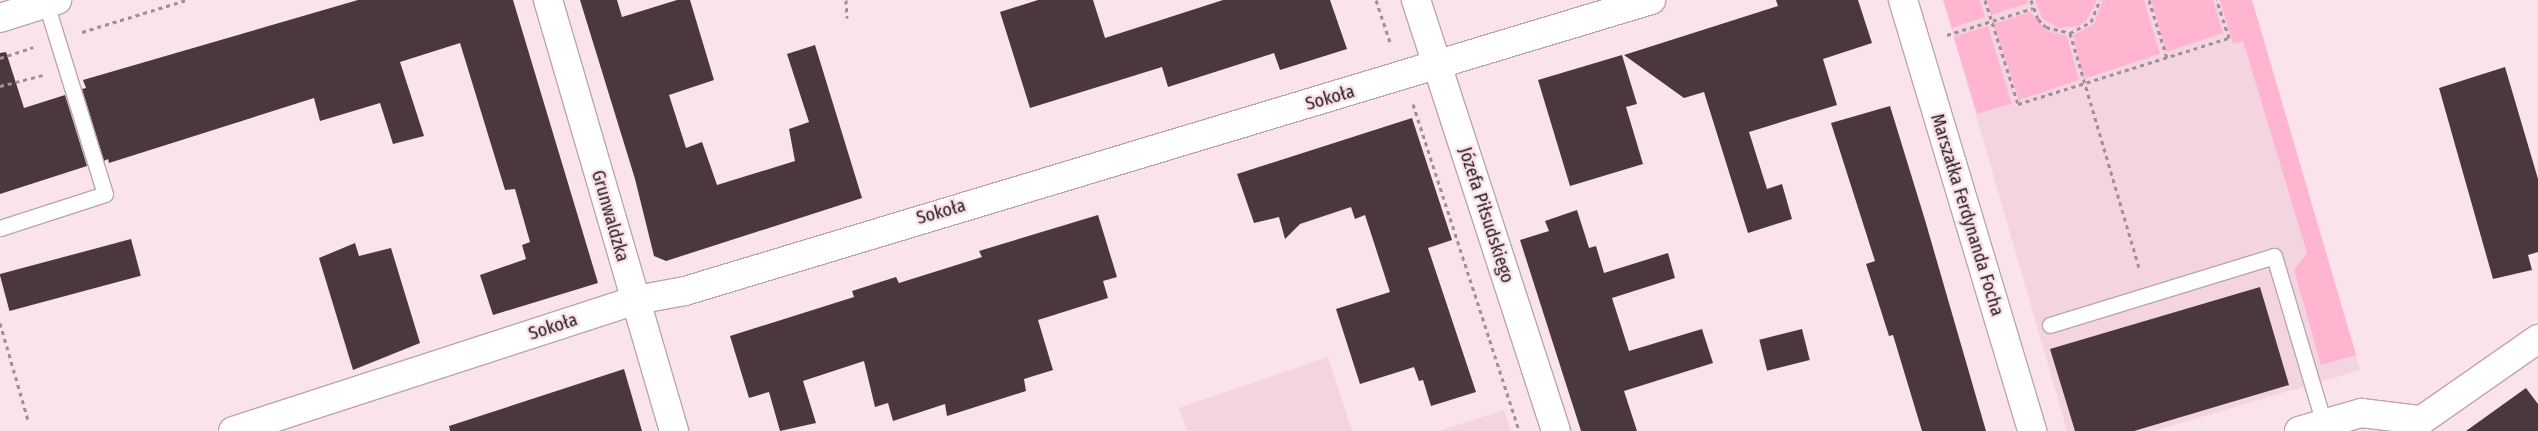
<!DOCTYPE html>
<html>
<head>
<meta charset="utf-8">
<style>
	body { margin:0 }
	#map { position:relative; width:2538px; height:431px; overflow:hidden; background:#fbe3eb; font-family:"Fira Sans Condensed",sans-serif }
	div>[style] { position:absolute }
	.built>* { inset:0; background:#f4d4df }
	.green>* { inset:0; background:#ffb5d0; transform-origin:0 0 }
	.building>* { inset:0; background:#4b383f; transform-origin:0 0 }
	.path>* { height:3px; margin-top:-1.5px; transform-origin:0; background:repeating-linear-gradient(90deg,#a18f95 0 4px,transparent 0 8px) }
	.roads { filter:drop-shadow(1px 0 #bda5ad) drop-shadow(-1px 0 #bda5ad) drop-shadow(0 1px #bda5ad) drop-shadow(0 -1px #bda5ad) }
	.service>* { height:15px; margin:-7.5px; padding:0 7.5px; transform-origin:7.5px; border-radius:7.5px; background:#fff }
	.minor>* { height:28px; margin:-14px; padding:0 14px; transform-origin:14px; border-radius:14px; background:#fff }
	.tertiary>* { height:28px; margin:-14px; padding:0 14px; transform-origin:14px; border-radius:14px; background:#fff }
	span { translate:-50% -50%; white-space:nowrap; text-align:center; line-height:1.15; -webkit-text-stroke:5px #fbe3eb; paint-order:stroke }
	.street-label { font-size:18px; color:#22191c }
</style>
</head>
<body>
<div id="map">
	<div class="built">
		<div style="clip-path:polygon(1943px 0,2252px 0,2360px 370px,2154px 431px,2067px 431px)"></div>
		<div style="clip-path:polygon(1328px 357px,1352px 431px,1187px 431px,1179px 408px)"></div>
		<div style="clip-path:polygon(1504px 410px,1511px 431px,1439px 431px)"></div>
	</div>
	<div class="green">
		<div style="clip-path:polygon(1943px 0,1980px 0,1985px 17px,1952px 28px)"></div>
		<div style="clip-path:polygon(1987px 0,2028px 0,2028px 3px,1991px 15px)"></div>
		<div style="clip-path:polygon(2035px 0,2096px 0,2096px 3px,2086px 21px,2079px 26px,2058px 28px,2042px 18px)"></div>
		<div style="clip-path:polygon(2103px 0,2144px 0,2160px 54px,2083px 79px,2073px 35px,2094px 24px)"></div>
		<div style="clip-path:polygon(2151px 0,2213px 0,2223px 33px,2166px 52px)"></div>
		<div style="clip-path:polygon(2220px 0,2252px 0,2356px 355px,2321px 365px,2294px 270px,2307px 253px,2243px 41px,2233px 44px)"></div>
		<div style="clip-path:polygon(2030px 12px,2048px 31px,2067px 36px,2079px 80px,2019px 100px,1993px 24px)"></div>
		<div style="left:1988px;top:26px;width:81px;height:36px;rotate:73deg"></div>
	</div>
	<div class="building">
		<div style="clip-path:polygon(358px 0,513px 0,598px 283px,493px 315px,480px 275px,526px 259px,522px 245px,530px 242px,515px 189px,505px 190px,460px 43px,400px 62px,424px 136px,393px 144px,380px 103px,320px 121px,314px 98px,109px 163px,108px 159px,104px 161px,82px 89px,86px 88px,83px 80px)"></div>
		<div style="clip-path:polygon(580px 0,617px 0,622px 17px,677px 0,690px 0,714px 80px,669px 95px,686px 148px,702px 142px,717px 185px,795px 161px,789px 129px,809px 122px,787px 54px,815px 45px,862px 198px,666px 261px,654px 256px,635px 179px)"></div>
		<div style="clip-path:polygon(1038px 0,1093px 0,1105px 38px,1223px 0,1330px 0,1347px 49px,1280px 70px,1274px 53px,1168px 87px,1162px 67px,1030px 108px,1000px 12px)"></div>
		<div style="clip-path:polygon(1776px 0,1858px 0,1872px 43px,1823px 59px,1837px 105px,1749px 132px,1767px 189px,1782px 184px,1792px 219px,1748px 233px,1704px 92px,1684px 98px,1624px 55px,1778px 6px)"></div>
		<div style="clip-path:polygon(6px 52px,24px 108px,65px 95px,87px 166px,0 194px,0 53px)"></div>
		<div style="clip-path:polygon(1622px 55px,1637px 104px,1626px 107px,1643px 164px,1570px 186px,1538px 80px)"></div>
		<div style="clip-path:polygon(2505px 67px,2538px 179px,2538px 252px,2528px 255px,2532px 270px,2493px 279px,2439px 88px)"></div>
		<div style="clip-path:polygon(1890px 106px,1925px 220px,1986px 431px,1922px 431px,1893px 335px,1889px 336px,1866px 264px,1875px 261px,1831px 123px)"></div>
		<div style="clip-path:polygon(1412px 118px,1452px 240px,1428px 248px,1476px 392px,1431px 406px,1423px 380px,1419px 381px,1414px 367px,1360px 384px,1336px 309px,1390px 292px,1365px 215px,1355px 219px,1351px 207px,1300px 224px,1285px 239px,1279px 217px,1254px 223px,1237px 174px)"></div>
		<div style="clip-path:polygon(1577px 210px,1589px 248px,1596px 246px,1604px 273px,1668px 253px,1675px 278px,1612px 298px,1629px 351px,1702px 329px,1713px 363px,1624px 391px,1637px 431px,1581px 431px,1520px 240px,1549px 231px,1545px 221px)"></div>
		<div style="clip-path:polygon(1098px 215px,1117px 277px,1103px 281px,1108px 298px,1038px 320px,1053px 370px,1024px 379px,1026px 391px,947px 416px,945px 404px,893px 421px,888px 403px,875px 407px,864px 361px,803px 381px,816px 423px,780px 431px,769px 392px,749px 398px,730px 336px,854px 297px,852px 291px,896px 277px,899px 283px,982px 257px,979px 251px)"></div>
		<div style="left:131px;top:239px;width:38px;height:136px;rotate:75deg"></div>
		<div style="clip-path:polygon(355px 243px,359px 256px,391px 248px,420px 343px,353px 370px,319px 258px)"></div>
		<div style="clip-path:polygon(2260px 287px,2289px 385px,2134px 431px,2075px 431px,2050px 349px)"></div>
		<div style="left:1802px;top:329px;width:32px;height:44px;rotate:76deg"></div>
		<div style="clip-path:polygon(624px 369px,642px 431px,450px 431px,449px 426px)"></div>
		<div style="clip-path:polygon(2526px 388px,2538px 404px,2538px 431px,2466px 431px)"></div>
	</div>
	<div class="path">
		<div style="left:846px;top:0;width:18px;rotate:87deg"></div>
		<div style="left:1376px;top:0;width:47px;rotate:71.6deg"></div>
		<div style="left:1985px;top:0;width:109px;rotate:72.4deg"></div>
		<div style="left:2018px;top:104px;width:221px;rotate:-17.4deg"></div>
		<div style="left:2229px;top:38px;width:40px;rotate:-108deg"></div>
		<div style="left:2031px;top:0;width:20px;rotate:70deg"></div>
		<div style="left:2038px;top:19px;width:11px;rotate:45deg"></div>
		<div style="left:2046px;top:27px;width:25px;rotate:14deg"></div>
		<div style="left:2070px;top:33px;width:24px;rotate:-28deg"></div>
		<div style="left:2091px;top:22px;width:24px;rotate:-68deg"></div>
		<div style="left:2149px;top:0;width:61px;rotate:72.8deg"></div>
		<div style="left:82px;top:32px;width:109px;rotate:-17.1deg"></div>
		<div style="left:2070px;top:33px;width:248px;rotate:73.6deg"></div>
		<div style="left:1947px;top:35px;width:90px;rotate:-17.4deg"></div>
		<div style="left:0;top:58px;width:35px;rotate:-18deg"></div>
		<div style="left:0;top:86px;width:44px;rotate:-14.3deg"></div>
		<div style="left:1413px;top:104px;width:344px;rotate:72deg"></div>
		<div style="left:0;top:323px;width:101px;rotate:73.9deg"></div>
	</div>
	<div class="roads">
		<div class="service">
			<div style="left:0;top:228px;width:110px;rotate:-17.9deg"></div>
			<div style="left:105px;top:194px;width:200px;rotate:-107.2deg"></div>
			<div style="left:2050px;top:325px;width:234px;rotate:-17.1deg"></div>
			<div style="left:2274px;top:256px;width:175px;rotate:73.4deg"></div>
		</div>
		<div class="minor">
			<div style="left:548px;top:0;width:449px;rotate:73.7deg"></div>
			<div style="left:1416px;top:0;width:453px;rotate:72deg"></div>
			<div style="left:1903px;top:0;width:450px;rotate:73.3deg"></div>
			<div style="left:0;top:18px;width:60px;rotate:-17.5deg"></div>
			<div style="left:233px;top:431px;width:424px;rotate:-18deg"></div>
			<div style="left:636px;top:300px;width:50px;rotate:-10.4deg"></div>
			<div style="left:685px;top:291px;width:1009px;rotate:-16.76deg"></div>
			<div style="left:2299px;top:431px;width:65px;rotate:-16.2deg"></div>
			<div style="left:2361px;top:413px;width:58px;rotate:6.9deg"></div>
		</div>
		<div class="tertiary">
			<div style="left:2406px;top:431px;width:161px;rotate:-34.9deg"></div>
		</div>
	</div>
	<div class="street-label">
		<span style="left:1330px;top:98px;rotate:-16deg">Sokoła</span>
		<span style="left:941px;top:212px;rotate:-16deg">Sokoła</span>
		<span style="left:1486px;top:215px;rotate:72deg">Józefa Piłsudskiego</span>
		<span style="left:1967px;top:215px;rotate:73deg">Marszałka Ferdynanda Focha</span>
		<span style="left:610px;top:216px;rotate:74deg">Grunwaldzka</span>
		<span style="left:553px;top:327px;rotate:-18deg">Sokoła</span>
	</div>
</div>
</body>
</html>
